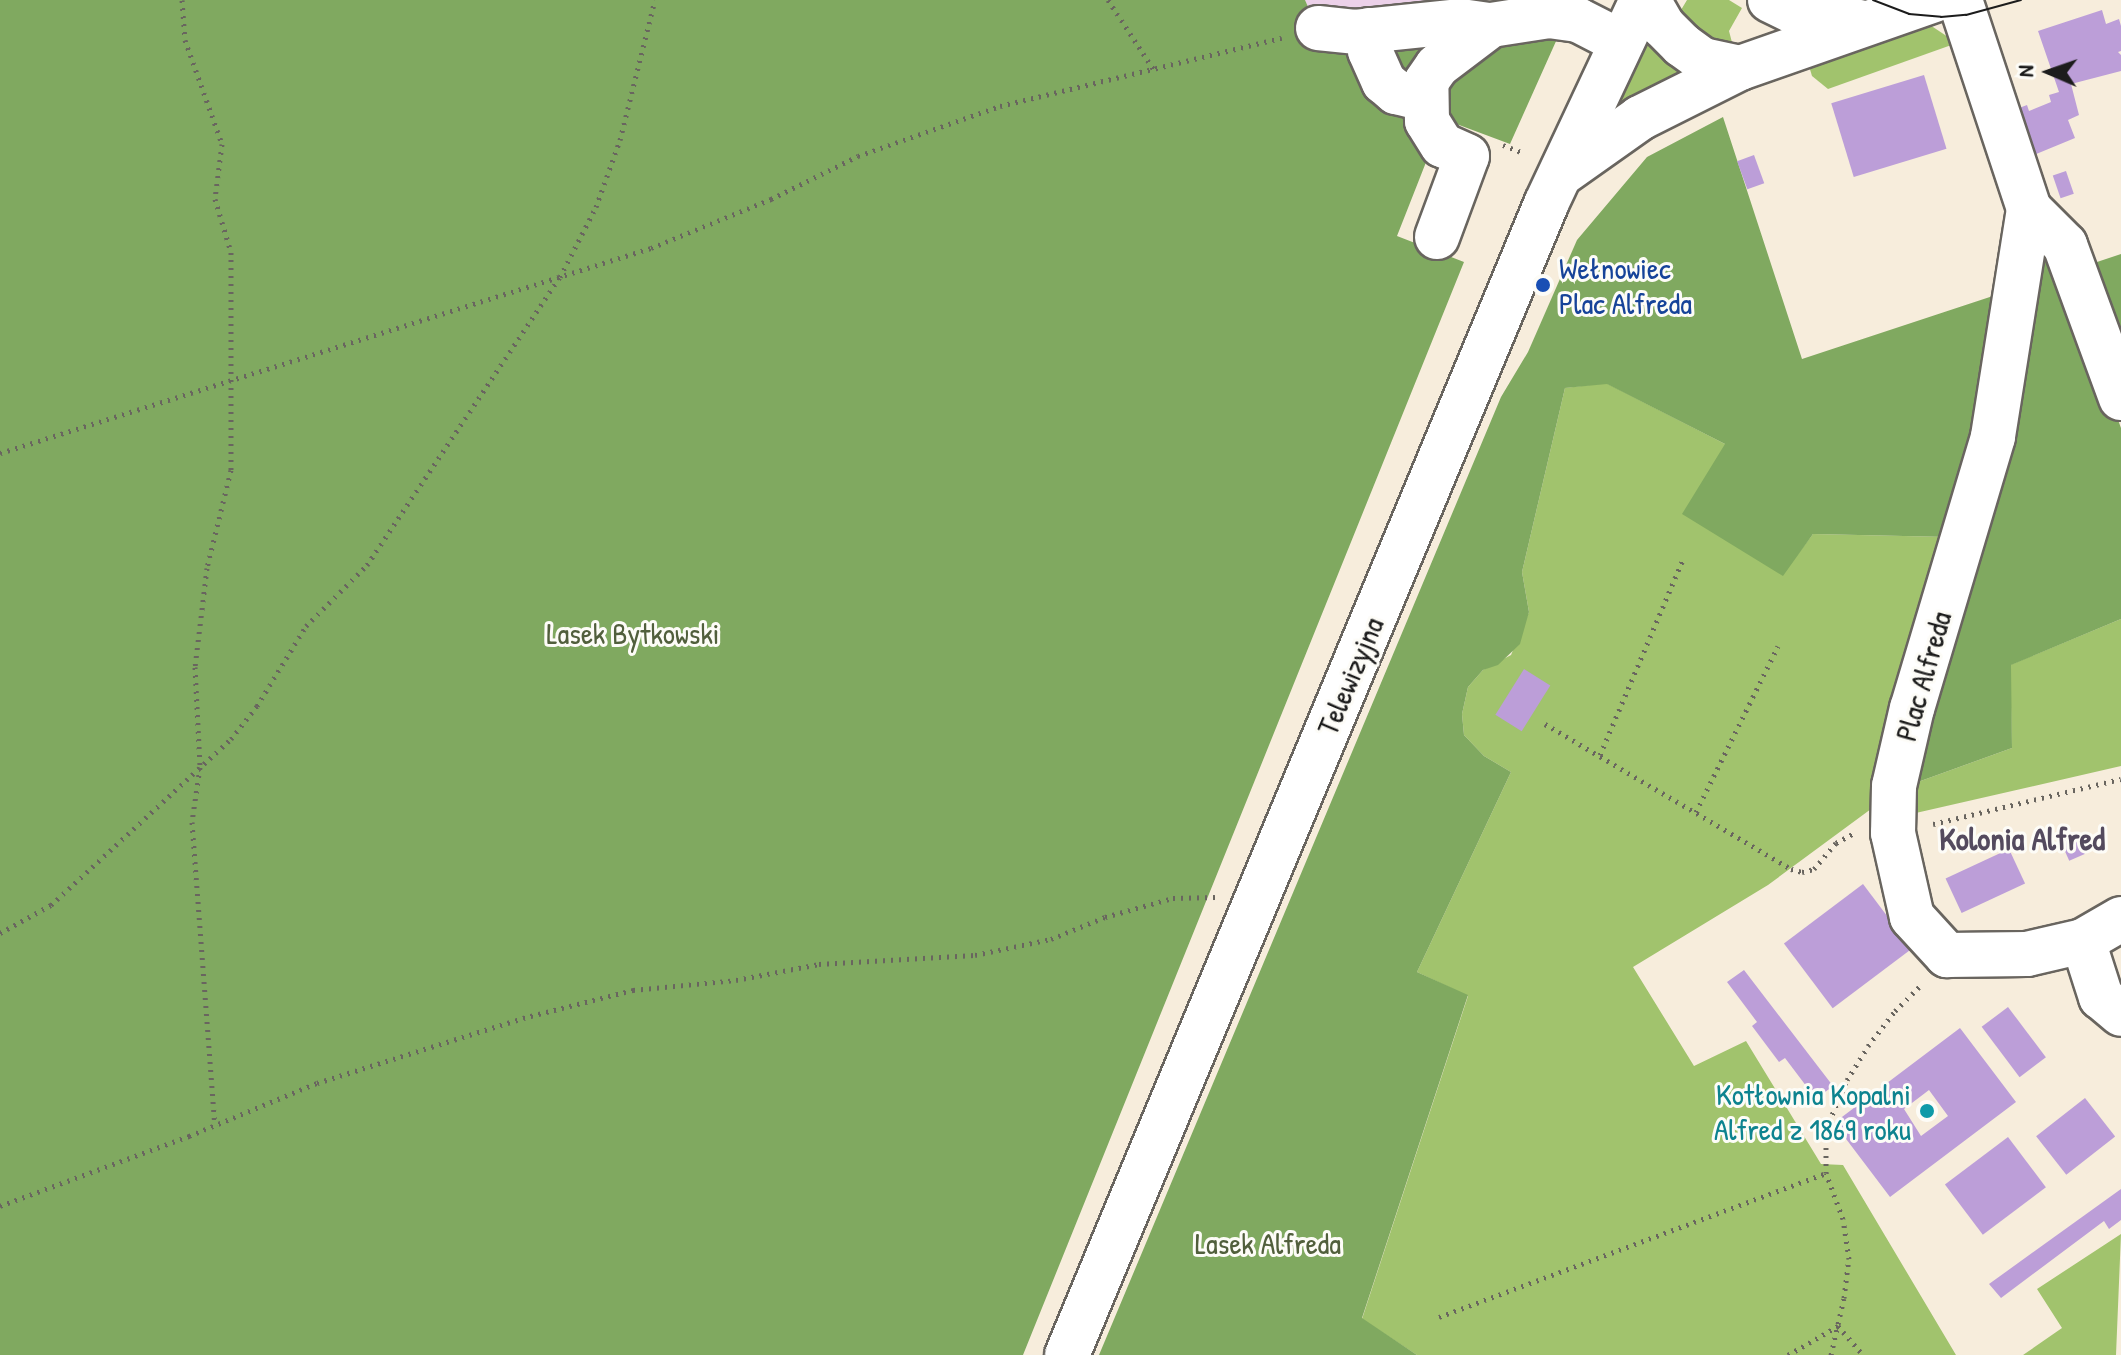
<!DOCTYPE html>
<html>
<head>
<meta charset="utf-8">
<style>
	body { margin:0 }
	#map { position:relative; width:2121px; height:1355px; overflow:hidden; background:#f7eddc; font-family:"Patrick Hand",sans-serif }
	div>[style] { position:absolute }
	.built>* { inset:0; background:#ecd1e9 }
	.green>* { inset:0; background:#a1c36d }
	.forest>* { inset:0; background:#80a960 }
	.building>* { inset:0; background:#bc9ed8; transform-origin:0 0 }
	.path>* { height:5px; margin-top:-2.5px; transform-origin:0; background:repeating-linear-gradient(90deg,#69655f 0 2px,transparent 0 8px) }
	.roads { filter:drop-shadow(2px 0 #69655f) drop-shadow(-2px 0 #69655f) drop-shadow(0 2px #69655f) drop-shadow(0 -2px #69655f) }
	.minor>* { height:44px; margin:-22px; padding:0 22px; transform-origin:22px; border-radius:22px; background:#fff }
	.major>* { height:44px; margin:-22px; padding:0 22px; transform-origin:22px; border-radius:22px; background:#fff }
	.tram>* { height:2px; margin:-1px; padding:0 1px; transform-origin:1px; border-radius:1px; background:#1c1c1c }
	.dots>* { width:22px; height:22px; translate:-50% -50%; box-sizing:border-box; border:4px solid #fdfcf7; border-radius:50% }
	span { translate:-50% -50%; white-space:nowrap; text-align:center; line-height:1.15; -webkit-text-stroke:6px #fdfcf7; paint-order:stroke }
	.transit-label { font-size:30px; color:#164399 }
	.left { translate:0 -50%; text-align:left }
	.park-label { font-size:30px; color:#515f3c }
	.street-label { font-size:30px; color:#1c1c1c }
	.culture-label { font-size:30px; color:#0d838f }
	.right { translate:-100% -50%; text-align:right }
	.neighbourhood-label { font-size:32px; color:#544a5e; font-weight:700 }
	.north { position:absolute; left:2009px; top:32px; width:80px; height:80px; -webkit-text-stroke:6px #fdfcf7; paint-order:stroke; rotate:272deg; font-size:22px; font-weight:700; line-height:32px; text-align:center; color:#1c1c1c }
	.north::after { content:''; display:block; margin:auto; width:28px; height:36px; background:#1c1c1c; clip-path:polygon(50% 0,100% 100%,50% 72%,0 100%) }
</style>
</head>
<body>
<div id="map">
	<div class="built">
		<div style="clip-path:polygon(1305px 0,1482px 0,1312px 16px)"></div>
	</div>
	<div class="green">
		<div style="clip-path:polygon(1687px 0,1729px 0,1742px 8px,1729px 31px,1734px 50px,1720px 48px,1686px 23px,1681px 10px)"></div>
		<div style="clip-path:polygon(1927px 23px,1957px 43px,1828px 89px,1812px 76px,1809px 66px)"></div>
		<div style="clip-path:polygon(1647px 30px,1692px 74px,1605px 120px)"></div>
		<div style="clip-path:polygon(1606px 383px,1725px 444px,1782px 575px,1813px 534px,1949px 537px,1871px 809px,1768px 885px,1633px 967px,1694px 1066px,1746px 1041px,1821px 1164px,1843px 1165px,1956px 1355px,1417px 1355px,1362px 1319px,1468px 996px,1417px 972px,1511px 772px,1484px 756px,1464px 735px,1462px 714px,1468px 687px,1483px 670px,1511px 655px,1529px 612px,1522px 572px,1565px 388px)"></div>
		<div style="clip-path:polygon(2121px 619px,2121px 766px,1907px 815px,1904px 787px,2012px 748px,2010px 665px)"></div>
		<div style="clip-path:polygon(2121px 1234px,2116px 1355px,2023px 1355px,2062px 1328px,2037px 1289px)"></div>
	</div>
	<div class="forest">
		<div style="clip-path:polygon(0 0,1305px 0,1312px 16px,1502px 45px,1548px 35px,1557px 39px,1510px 144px,1443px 119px,1397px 236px,1464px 262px,1023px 1355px,0 1355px)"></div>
		<div style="clip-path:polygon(1723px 117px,1802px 359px,2005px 292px,1949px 537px,1813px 534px,1783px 576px,1682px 514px,1725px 444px,1607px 384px,1565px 388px,1522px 572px,1529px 612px,1520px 644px,1498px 665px,1483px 670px,1468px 687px,1462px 714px,1464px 735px,1484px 756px,1511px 772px,1417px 972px,1468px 995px,1362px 1318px,1417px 1355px,1099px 1355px,1501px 397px,1528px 352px,1577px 240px,1647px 157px)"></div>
		<div style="clip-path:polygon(2037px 234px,2060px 262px,2121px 428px,2121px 619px,2011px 665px,2012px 748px,1904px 787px)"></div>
		<div style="clip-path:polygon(2121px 254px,2121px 359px,2088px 265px)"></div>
	</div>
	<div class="building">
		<div style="clip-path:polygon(2102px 10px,2106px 24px,2119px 19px,2121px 26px,2121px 51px,2118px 52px,2121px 55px,2121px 71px,2071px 84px,2079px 115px,2068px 120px,2075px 138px,2024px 159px,2006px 113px,2027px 105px,2029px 111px,2051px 102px,2049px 95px,2059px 92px,2038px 31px)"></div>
		<div style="left:1924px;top:75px;width:77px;height:97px;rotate:73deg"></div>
		<div style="left:1754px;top:155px;width:30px;height:18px;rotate:70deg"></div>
		<div style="left:2066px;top:171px;width:24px;height:14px;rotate:71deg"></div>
		<div style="left:1524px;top:669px;width:31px;height:54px;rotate:32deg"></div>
		<div style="left:2075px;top:832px;width:24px;height:17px;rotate:66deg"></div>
		<div style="left:2009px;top:849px;width:38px;height:70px;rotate:65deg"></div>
		<div style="left:1863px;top:884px;width:81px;height:99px;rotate:53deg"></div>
		<div style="clip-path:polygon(1744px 970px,1833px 1086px,1816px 1099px,1785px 1058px,1779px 1062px,1752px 1026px,1757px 1022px,1727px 982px)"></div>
		<div style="left:2008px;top:1007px;width:63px;height:33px;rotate:53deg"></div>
		<div style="clip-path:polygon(evenodd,1960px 1028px,2016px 1102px,1890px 1197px,1834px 1123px,1960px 1028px,1929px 1090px,1948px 1116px,1921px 1136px,1904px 1109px,1929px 1090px)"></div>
		<div style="left:2085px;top:1098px;width:49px;height:62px;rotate:52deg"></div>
		<div style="left:2008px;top:1137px;width:63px;height:79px;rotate:53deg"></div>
		<div style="clip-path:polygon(2121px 1189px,2121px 1220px,2109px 1229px,2104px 1221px,2001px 1298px,1989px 1284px)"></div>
	</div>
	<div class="path">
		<div style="left:182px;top:0;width:40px;rotate:85.7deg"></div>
		<div style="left:185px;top:40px;width:110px;rotate:70.4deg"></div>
		<div style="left:222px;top:144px;width:55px;rotate:97.3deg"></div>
		<div style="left:215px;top:199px;width:55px;rotate:73.2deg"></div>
		<div style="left:231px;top:252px;width:218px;rotate:90deg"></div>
		<div style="left:231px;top:470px;width:101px;rotate:103.8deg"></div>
		<div style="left:207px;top:568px;width:100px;rotate:96.9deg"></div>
		<div style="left:195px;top:667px;width:100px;rotate:87.1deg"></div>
		<div style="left:200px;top:767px;width:56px;rotate:98.3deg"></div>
		<div style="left:192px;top:822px;width:304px;rotate:85.7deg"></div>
		<div style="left:1108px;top:0;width:84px;rotate:56.7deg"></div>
		<div style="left:1503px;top:145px;width:19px;rotate:21deg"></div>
		<div style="left:0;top:453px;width:683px;rotate:-17.48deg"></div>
		<div style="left:651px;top:248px;width:130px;rotate:-22.2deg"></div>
		<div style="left:771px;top:199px;width:97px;rotate:-26.3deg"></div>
		<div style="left:858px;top:156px;width:151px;rotate:-19.4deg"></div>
		<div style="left:1000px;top:106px;width:290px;rotate:-13.6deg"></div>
		<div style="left:1545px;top:724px;width:286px;rotate:30.5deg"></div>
		<div style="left:1791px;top:869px;width:11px;rotate:15deg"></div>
		<div style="left:1802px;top:872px;width:12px;rotate:-14deg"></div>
		<div style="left:1814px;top:869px;width:34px;rotate:-50deg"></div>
		<div style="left:1836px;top:843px;width:23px;rotate:-29deg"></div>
		<div style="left:1600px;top:755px;width:215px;rotate:-67deg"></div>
		<div style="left:1696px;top:812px;width:185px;rotate:-63.7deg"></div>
		<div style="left:1933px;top:824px;width:193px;rotate:-13.5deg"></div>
		<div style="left:0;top:933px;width:58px;rotate:-28.8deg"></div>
		<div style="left:51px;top:905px;width:245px;rotate:-42.7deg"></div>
		<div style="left:231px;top:739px;width:42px;rotate:-51.8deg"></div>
		<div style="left:257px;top:706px;width:94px;rotate:-58.5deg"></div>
		<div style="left:306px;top:626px;width:86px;rotate:-45deg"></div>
		<div style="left:367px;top:565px;width:347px;rotate:-56.2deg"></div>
		<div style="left:560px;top:277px;width:79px;rotate:-62.8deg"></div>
		<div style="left:596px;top:207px;width:71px;rotate:-70.3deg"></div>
		<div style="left:620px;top:140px;width:144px;rotate:-76deg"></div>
		<div style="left:0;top:1206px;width:202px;rotate:-20.3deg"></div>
		<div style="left:189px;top:1136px;width:139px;rotate:-22.5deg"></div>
		<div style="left:317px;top:1083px;width:216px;rotate:-17.5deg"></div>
		<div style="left:523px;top:1018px;width:114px;rotate:-14.3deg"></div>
		<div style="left:633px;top:990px;width:103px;rotate:-5.5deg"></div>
		<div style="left:736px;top:980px;width:85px;rotate:-10.9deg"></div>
		<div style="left:819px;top:964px;width:156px;rotate:-3.3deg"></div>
		<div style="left:975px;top:955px;width:78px;rotate:-11.9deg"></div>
		<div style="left:1051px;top:939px;width:58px;rotate:-22.2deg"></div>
		<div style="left:1105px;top:917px;width:71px;rotate:-15.6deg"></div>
		<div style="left:1173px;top:898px;width:42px;rotate:-1.4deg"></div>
		<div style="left:1439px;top:1317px;width:413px;rotate:-20.4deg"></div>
		<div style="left:1788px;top:1355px;width:58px;rotate:-30.1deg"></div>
		<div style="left:1838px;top:1326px;width:38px;rotate:49deg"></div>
		<div style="left:1831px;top:1355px;width:58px;rotate:-77.2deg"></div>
		<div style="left:1844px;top:1298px;width:39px;rotate:-83deg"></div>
		<div style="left:1849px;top:1259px;width:40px;rotate:-98.5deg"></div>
		<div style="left:1843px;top:1219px;width:49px;rotate:-110.3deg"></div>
		<div style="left:1826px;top:1173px;width:44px;rotate:-90deg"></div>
		<div style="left:1826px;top:1129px;width:53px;rotate:-66.8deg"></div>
		<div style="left:1847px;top:1080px;width:40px;rotate:-58deg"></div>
		<div style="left:1868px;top:1046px;width:44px;rotate:-52.4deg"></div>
		<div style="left:1895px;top:1011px;width:40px;rotate:-45deg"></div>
	</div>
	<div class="roads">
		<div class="minor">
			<div style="left:1960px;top:0;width:220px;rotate:71.7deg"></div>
			<div style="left:2029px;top:209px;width:231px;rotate:99deg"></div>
			<div style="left:1993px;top:437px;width:283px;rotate:106.6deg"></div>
			<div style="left:1912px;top:708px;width:80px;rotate:103deg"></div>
			<div style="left:1894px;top:786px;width:47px;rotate:91.2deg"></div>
			<div style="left:1893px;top:833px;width:86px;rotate:77.3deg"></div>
			<div style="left:1912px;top:917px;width:52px;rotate:47.4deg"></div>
			<div style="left:1947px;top:955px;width:80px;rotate:-0.7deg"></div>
			<div style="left:2027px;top:954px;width:57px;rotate:-13.1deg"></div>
			<div style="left:2083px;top:941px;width:44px;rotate:-30.1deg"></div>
			<div style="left:1318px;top:28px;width:37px;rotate:6deg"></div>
			<div style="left:1355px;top:32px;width:107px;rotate:-5.9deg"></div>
			<div style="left:1461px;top:21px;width:30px;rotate:8deg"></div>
			<div style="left:1491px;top:25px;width:59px;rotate:-8.8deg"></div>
			<div style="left:1549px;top:16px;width:29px;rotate:8deg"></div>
			<div style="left:1578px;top:20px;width:48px;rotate:27.1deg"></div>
			<div style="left:1369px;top:30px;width:21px;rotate:87deg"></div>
			<div style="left:1370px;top:51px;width:34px;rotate:66deg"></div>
			<div style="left:1384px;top:82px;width:16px;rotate:40deg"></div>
			<div style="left:1396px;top:92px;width:29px;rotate:14deg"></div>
			<div style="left:1561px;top:174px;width:97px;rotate:-35.3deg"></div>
			<div style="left:1640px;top:118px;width:112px;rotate:-26.6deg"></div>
			<div style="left:2029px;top:209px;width:51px;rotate:45deg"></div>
			<div style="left:2065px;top:245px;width:163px;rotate:69.9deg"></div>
			<div style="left:1437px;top:237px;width:86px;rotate:-69.7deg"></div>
			<div style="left:1467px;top:156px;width:27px;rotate:-156deg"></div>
			<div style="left:1442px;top:145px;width:28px;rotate:-122deg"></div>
			<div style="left:1427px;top:121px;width:39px;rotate:-91deg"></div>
			<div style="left:1426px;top:82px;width:19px;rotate:-55deg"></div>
			<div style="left:1437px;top:66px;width:68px;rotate:-37.2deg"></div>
			<div style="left:2083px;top:941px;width:59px;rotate:72.2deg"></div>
			<div style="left:2101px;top:997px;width:26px;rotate:40deg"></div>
			<div style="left:1067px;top:1355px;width:1247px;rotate:-67.4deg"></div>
			<div style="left:1546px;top:204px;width:225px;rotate:-64.8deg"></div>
		</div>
		<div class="major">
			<div style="left:1648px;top:0;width:30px;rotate:60deg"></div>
			<div style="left:1663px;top:26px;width:27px;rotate:45deg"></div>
			<div style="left:1682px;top:45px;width:26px;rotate:36deg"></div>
			<div style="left:1703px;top:60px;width:38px;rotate:12deg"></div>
			<div style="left:1740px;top:68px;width:206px;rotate:-19.3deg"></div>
			<div style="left:1770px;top:0;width:25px;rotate:26deg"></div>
			<div style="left:1793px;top:11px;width:67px;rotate:9.5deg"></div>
		</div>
	</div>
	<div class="tram">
		<div style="left:1873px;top:0;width:39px;rotate:21deg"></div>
		<div style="left:1909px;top:14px;width:32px;rotate:5deg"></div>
		<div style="left:1941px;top:17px;width:25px;rotate:-5deg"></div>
		<div style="left:1966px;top:15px;width:57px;rotate:-15.3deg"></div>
	</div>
	<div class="dots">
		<div style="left:1543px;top:285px;background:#1a4fb4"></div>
		<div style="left:1927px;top:1111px;background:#0f9aa8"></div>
	</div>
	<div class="transit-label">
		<span class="left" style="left:1559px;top:285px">Wełnowiec<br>Plac Alfreda</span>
	</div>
	<div class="park-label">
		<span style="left:633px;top:633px">Lasek Bytkowski</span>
		<span style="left:1268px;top:1243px">Lasek Alfreda</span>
	</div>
	<div class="street-label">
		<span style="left:1350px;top:676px;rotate:-67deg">Telewizyjna</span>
		<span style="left:1923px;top:676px;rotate:-74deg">Plac Alfreda</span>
	</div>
	<div class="culture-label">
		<span class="right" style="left:1911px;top:1111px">Kotłownia Kopalni<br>Alfred z 1869 roku</span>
	</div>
	<div class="neighbourhood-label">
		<span style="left:2022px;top:839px">Kolonia Alfred</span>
	</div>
	<div class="north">N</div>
</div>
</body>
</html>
